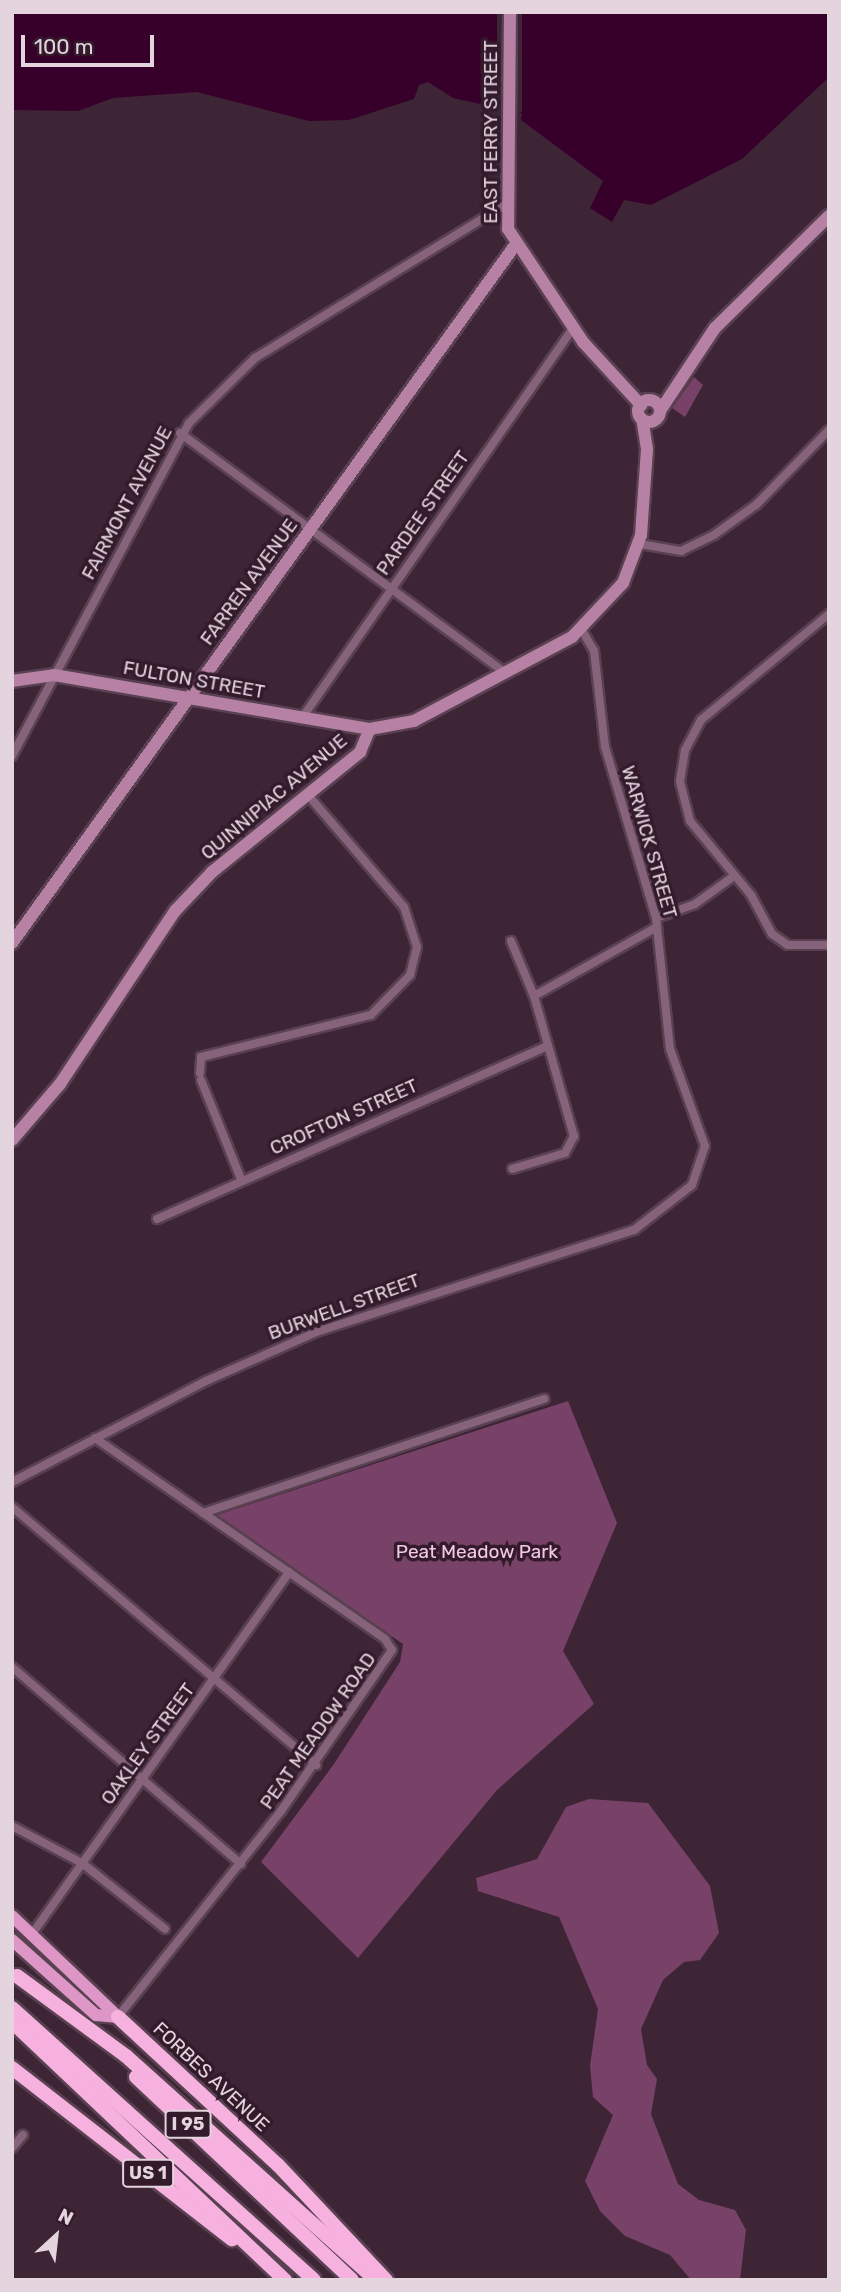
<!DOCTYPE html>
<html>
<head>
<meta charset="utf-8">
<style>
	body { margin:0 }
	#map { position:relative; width:841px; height:2292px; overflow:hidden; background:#3e2536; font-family:Rubik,sans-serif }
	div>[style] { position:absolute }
	.green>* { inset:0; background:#784168 }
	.water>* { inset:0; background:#37002b }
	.pier>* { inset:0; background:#3e2536; transform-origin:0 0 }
	.roads { filter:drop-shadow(2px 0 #594151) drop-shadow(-2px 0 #594151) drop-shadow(0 2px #594151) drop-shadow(0 -2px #594151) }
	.street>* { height:8px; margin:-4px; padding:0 4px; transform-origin:4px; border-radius:4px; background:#86637b }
	.secondary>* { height:12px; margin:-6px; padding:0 6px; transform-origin:6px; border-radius:6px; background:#b780a5 }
	.secondary>.ring { margin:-6px; padding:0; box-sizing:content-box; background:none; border:12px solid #b780a5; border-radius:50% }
	.primary>* { height:12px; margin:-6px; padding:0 6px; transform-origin:6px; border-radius:6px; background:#dd96c6 }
	.highway>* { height:14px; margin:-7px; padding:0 7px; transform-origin:7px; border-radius:7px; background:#f6b1df }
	span { translate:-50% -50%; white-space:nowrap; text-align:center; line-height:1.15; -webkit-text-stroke:7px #331b2c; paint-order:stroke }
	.shield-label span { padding:2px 5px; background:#331b2c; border:2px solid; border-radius:5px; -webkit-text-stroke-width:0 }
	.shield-label { font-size:18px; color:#e4d4de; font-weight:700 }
	.street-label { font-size:19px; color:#e4d4de }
	.park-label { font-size:19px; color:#f5c9e6 }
	.frame { position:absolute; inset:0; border:14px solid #e4d4de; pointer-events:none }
	.north { position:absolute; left:21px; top:2201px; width:70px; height:70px; -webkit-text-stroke:5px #331b2c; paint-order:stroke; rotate:27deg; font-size:19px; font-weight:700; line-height:28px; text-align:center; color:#e4d4de }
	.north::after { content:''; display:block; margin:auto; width:24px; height:32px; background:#e4d4de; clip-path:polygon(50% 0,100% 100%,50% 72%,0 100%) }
	.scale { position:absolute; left:21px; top:35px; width:133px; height:32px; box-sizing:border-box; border:4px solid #e4d4de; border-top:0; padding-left:9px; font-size:21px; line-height:24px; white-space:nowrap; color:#e4d4de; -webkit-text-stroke:5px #331b2c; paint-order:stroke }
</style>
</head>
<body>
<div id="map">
	<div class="green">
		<div style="clip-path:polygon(694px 377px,703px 385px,685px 417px,672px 408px)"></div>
		<div style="clip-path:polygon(568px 1401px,617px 1523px,563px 1651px,594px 1704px,497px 1790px,358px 1958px,261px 1862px,334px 1764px,400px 1662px,403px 1644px,217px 1515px)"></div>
		<div style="clip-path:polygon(589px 1799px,648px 1803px,710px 1886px,719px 1933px,700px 1960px,684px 1962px,663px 1980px,641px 2029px,647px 2065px,657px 2079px,651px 2114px,678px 2184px,699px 2200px,735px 2210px,746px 2230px,740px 2280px,691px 2280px,670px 2255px,625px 2236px,600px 2211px,585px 2181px,613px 2115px,593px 2097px,590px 2066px,598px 2009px,559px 1917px,478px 1891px,476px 1878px,537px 1859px,566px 1807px)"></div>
	</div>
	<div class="water">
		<div style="clip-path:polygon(12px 12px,829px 12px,829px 77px,742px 159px,651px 205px,624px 200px,612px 222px,590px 208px,603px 181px,521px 120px,522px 113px,453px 98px,428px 82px,419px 85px,414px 99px,349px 120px,309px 121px,197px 92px,113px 98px,78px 111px,12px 110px)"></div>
	</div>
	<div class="pier">
		<div style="left:497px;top:12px;width:25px;height:100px"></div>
	</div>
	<div class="roads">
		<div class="street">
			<div style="left:180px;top:433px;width:404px;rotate:36.4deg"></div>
			<div style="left:640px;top:544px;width:42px;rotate:9.7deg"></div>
			<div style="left:681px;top:551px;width:37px;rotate:-26deg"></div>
			<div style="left:714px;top:535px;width:53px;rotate:-35.8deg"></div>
			<div style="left:757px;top:504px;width:103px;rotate:-45.8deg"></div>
			<div style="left:829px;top:614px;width:166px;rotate:140.4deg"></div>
			<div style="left:701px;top:720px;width:34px;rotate:118deg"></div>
			<div style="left:685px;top:750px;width:32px;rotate:99deg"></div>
			<div style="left:680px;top:782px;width:40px;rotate:75.6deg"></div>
			<div style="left:690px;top:821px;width:96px;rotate:50.5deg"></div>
			<div style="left:751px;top:895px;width:44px;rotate:61.7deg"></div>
			<div style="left:772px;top:934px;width:19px;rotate:35deg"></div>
			<div style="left:788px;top:945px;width:41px"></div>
			<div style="left:302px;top:718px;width:475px;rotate:-55.2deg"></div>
			<div style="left:12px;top:756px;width:377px;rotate:-62deg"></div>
			<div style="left:189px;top:423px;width:93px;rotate:-44.6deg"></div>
			<div style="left:255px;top:358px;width:294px;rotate:-31.5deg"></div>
			<div style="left:656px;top:918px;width:41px;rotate:-19.7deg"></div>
			<div style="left:695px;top:904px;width:48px;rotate:-35.7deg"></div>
			<div style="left:511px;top:941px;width:60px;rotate:67.3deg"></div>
			<div style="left:534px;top:996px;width:146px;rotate:74.1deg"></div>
			<div style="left:574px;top:1136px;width:19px;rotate:118deg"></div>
			<div style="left:565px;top:1153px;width:55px;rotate:163.2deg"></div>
			<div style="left:534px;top:996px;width:141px;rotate:-29.3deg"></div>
			<div style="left:200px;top:1073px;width:16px;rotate:-86deg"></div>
			<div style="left:201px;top:1057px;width:175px;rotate:-13.9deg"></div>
			<div style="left:371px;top:1015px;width:56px;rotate:-45.7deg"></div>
			<div style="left:410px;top:975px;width:29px;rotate:-76deg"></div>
			<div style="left:417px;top:947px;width:42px;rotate:-108deg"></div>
			<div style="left:404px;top:907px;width:146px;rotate:-130.6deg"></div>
			<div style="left:201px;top:1080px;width:107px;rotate:68deg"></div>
			<div style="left:157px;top:1219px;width:424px;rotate:-23.9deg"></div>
			<div style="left:95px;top:1438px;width:353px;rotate:34.7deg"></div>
			<div style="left:385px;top:1639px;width:13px;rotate:58deg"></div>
			<div style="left:392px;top:1650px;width:196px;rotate:124.6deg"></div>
			<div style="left:281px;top:1811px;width:263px;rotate:128.4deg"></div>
			<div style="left:12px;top:1482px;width:219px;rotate:-27.5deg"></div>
			<div style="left:206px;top:1381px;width:120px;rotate:-24deg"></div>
			<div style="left:316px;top:1332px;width:334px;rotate:-17.8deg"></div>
			<div style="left:634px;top:1230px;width:73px;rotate:-37.8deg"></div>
			<div style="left:692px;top:1185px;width:41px;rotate:-71.6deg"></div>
			<div style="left:705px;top:1146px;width:103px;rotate:-109.8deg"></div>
			<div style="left:670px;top:1049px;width:132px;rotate:-96.1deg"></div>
			<div style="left:656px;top:918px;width:178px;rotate:-106.6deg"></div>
			<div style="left:605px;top:747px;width:97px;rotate:-96.5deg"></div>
			<div style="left:594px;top:651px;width:24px;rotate:-120deg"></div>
			<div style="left:12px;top:1507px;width:399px;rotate:40.3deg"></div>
			<div style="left:203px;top:1513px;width:360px;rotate:-18.5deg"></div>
			<div style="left:12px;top:1667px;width:302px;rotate:40.7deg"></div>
			<div style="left:12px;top:1826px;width:79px;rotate:27.9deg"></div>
			<div style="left:82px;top:1863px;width:106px;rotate:38.5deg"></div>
			<div style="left:32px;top:1934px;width:444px;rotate:-54.6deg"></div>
			<div style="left:12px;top:2148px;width:17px;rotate:-50deg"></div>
		</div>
		<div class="secondary">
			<div style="left:510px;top:12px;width:217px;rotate:90.5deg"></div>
			<div style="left:508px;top:229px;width:136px;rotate:56.4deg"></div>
			<div style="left:583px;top:342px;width:86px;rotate:47.4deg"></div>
			<div class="ring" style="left:638px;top:400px;width:10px;height:10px"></div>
			<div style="left:660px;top:411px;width:100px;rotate:-56.5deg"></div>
			<div style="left:715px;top:328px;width:160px;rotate:-44.5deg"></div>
			<div style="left:12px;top:681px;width:42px;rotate:-8.1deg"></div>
			<div style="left:54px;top:675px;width:321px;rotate:9.7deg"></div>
			<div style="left:370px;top:729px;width:45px;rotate:-10.3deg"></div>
			<div style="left:414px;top:721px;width:179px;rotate:-28deg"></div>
			<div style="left:572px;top:637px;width:74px;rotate:-46.6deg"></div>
			<div style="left:623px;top:583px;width:51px;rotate:-69.4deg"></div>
			<div style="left:641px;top:535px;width:86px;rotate:-86deg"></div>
			<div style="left:647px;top:449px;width:30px;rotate:-99deg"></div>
			<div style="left:12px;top:943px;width:862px;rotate:-54.21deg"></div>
			<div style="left:12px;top:1140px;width:74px;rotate:-49.4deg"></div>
			<div style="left:60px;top:1084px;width:208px;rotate:-56.4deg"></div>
			<div style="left:175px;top:911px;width:54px;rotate:-46.5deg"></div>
			<div style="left:212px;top:872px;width:191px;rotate:-39deg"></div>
			<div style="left:360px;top:752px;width:25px;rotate:-67deg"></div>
		</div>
		<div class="primary">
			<div style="left:12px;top:1916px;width:146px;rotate:43.6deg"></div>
			<div style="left:12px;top:1940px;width:113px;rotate:41.8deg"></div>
			<div style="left:96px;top:2015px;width:22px;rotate:5deg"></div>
		</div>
		<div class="highway">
			<div style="left:17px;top:1976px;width:135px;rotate:36.3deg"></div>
			<div style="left:126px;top:2056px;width:336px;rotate:41.9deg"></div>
			<div style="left:12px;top:2008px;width:406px;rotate:42deg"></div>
			<div style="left:118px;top:2017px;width:218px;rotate:42.8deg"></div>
			<div style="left:278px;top:2165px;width:158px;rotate:46.8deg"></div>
			<div style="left:12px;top:2022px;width:376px;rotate:43.4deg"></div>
			<div style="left:12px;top:2068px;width:279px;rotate:37.9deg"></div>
			<div style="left:136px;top:2077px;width:296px;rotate:43.2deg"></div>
		</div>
	</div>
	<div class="shield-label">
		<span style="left:188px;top:2124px">I 95</span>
		<span style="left:148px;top:2173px">US 1</span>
	</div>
	<div class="street-label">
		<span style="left:491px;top:132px;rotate:-90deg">EAST FERRY STREET</span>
		<span style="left:127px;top:503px;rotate:-62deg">FAIRMONT AVENUE</span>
		<span style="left:423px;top:513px;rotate:-55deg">PARDEE STREET</span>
		<span style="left:249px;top:582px;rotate:-54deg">FARREN AVENUE</span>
		<span style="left:194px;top:680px;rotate:10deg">FULTON STREET</span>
		<span style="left:274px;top:797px;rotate:-40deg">QUINNIPIAC AVENUE</span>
		<span style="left:649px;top:842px;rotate:74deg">WARWICK STREET</span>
		<span style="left:344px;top:1117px;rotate:-24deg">CROFTON STREET</span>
		<span style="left:344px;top:1307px;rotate:-20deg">BURWELL STREET</span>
		<span style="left:318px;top:1731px;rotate:-55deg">PEAT MEADOW ROAD</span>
		<span style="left:148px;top:1744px;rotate:-54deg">OAKLEY STREET</span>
		<span style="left:211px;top:2077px;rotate:43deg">FORBES AVENUE</span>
	</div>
	<div class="park-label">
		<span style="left:477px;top:1552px">Peat Meadow Park</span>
	</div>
	<div class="frame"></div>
	<div class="north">N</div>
	<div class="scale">100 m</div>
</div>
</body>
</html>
